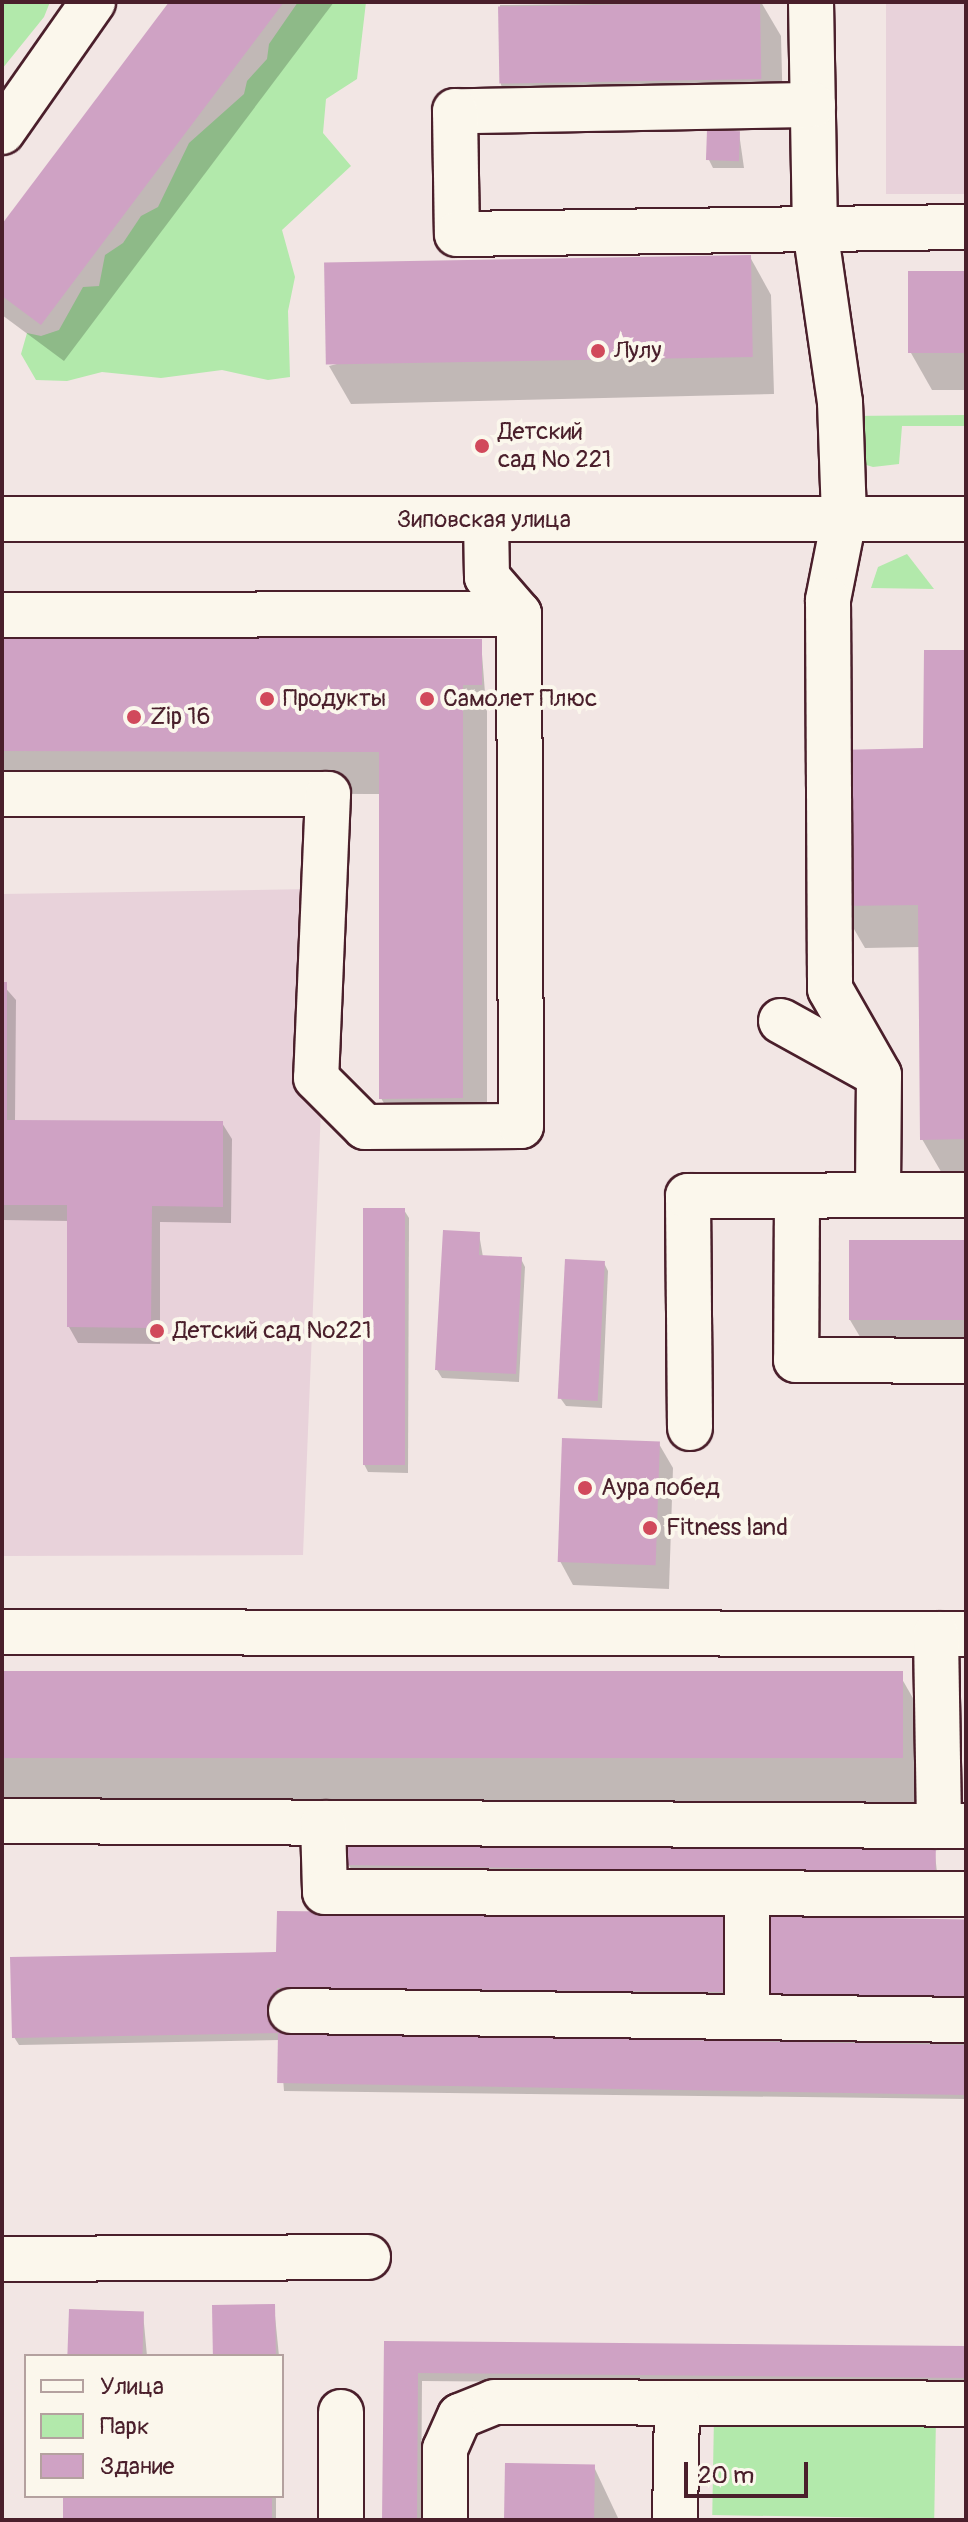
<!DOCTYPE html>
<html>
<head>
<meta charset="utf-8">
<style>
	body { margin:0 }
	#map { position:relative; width:968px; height:2522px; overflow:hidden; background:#f2e6e4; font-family:Pangolin,sans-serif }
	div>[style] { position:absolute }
	.built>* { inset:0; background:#e8d2da; transform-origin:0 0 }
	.green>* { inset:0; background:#b2e9ab; transform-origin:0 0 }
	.shadow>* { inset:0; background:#0003; transform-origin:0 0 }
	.building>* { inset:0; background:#cfa2c4; transform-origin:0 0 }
	.roads { filter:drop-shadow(2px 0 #4a1f2b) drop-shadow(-2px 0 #4a1f2b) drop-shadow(0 2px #4a1f2b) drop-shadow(0 -2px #4a1f2b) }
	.minor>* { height:44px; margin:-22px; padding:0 22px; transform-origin:22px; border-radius:22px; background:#fbf7ec }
	.dots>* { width:22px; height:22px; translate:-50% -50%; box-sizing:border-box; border:4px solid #fbf7ec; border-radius:50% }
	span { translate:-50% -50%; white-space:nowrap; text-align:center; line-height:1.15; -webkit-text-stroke:8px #fbf7ec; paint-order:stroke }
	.poi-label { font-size:24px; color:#4a1f2b }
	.left { translate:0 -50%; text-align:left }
	.street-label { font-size:24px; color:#4a1f2b }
	.frame { position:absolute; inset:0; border:4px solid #4a1f2b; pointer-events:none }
	.legend { position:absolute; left:24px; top:2354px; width:260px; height:144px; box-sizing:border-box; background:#fbf7ec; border:2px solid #b4a19f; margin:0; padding:10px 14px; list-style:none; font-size:24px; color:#4a1f2b }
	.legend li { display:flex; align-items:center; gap:16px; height:40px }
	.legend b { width:40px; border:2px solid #b4a19f }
	.scale { position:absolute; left:684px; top:2462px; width:124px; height:36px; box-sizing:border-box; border:4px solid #4a1f2b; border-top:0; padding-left:10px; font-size:24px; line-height:28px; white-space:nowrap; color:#4a1f2b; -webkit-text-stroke:6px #fbf7ec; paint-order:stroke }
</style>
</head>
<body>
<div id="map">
	<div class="built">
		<div style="left:886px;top:2px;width:80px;height:192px"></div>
		<div style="clip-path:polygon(312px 889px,321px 1108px,303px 1555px,2px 1556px,2px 894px)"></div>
	</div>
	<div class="green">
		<div style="clip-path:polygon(2px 2px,50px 2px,44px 17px,2px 69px)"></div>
		<div style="clip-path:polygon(298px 2px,366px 2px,357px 79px,326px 99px,323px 133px,351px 166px,282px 230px,295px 277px,288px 311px,290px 377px,268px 380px,222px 370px,161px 378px,102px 372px,67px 381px,36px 380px,21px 354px,27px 333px,41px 336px,59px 330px,83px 287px,99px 286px,105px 255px,123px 243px,141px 216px,158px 207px,189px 143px,244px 94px,247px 81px,267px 59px,269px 44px)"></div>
		<div style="clip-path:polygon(966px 415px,966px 426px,902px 426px,899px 464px,873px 467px,863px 464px,846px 416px)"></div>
		<div style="clip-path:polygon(907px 554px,934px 589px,871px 588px,878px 567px)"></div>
		<div style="left:714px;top:2415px;width:222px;height:100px;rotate:1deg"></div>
	</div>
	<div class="shadow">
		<div style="clip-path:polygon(172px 2px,334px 2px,64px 361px,2px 315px,2px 228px)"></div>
		<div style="clip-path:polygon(761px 2px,781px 36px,783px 116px,523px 122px,501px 85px,500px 5px)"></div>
		<div style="clip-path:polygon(739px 133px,744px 168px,713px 168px,709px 160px)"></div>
		<div style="clip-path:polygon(750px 257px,771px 295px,774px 394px,351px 404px,329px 366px)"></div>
		<div style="clip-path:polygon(966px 273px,966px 390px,932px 390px,911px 353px)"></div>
		<div style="clip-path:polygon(2px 637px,481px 641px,485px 693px,476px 692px,487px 711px,487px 1140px,405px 1140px,381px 1098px,381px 794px,2px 793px)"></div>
		<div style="clip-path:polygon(966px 652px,966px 1182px,947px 1182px,922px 1139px,920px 947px,865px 948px,840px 905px,925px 750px)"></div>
		<div style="clip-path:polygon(2px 984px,16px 1000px,15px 1122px,222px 1123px,232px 1139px,231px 1223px,160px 1222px,160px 1344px,78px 1343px,69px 1327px,69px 1221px,2px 1220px)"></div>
		<div style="clip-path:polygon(404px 1210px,409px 1218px,408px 1473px,368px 1472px,364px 1464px)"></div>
		<div style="clip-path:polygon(479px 1234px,483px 1257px,521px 1259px,525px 1267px,519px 1382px,442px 1378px,437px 1370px)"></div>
		<div style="clip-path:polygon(966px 1242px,966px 1362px,875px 1362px,850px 1320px)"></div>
		<div style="clip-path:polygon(604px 1263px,608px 1271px,602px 1408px,566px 1406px,561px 1399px)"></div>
		<div style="clip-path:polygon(659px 1444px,673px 1468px,669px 1589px,573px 1585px,560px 1561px)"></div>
		<div style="clip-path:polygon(2px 1674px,902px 1679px,926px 1721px,926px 1805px,2px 1800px)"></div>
		<div style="clip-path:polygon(934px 1846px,938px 1881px,353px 1872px,348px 1864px)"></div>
		<div style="clip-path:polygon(731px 1917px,735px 2000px,280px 1996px,281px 2035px,966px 2043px,966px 2099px,284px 2091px,280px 2040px,19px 2045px,14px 2037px,278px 1954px)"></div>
		<div style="clip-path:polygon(966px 1920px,966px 2003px,772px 2001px,768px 1994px)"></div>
		<div style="clip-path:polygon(274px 2306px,279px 2356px,216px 2356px)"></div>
		<div style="clip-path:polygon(143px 2313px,147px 2356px,69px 2356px)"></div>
		<div style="clip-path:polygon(386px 2343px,966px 2348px,966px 2386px,422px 2381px,421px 2520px,384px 2520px)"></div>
		<div style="clip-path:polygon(594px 2467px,619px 2520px,506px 2520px)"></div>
		<div style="left:65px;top:2496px;width:211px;height:24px"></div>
	</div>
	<div class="building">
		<div style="clip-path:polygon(169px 2px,284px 2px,41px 325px,2px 296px,2px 224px)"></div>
		<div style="left:760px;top:2px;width:77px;height:262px;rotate:89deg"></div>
		<div style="left:707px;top:130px;width:33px;height:30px;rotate:2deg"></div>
		<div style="left:751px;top:255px;width:102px;height:427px;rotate:89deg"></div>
		<div style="left:908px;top:271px;width:58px;height:82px"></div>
		<div style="clip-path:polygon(2px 635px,482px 639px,482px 685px,463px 685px,463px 1098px,379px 1099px,379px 752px,2px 751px)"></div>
		<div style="clip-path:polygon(924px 650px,966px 650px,966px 1139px,920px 1140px,918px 905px,838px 906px,837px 750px,923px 748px)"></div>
		<div style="clip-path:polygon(2px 982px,7px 982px,7px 1120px,223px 1121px,223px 1207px,152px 1206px,151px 1328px,67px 1327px,67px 1205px,2px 1205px)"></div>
		<div style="left:363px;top:1208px;width:42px;height:257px"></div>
		<div style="clip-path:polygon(443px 1230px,480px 1232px,479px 1255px,522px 1257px,516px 1374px,435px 1370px)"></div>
		<div style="left:849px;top:1240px;width:117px;height:80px"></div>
		<div style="left:565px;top:1259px;width:40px;height:140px;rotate:3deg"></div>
		<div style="left:562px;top:1438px;width:98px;height:124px;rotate:2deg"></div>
		<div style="left:2px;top:1671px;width:901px;height:87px"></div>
		<div style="left:347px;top:1835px;width:589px;height:30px;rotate:1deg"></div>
		<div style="clip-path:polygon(277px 1911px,732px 1915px,732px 1992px,277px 1988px,278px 2033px,12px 2038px,10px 1957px,276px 1952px)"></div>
		<div style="left:766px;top:1916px;width:200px;height:78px;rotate:1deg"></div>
		<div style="left:278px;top:2033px;width:688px;height:50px;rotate:1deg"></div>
		<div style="left:275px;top:2304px;width:52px;height:63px;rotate:89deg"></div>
		<div style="left:69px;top:2309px;width:75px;height:47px;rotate:2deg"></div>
		<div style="clip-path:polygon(384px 2341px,966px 2346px,966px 2378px,418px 2373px,417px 2520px,382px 2520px)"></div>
		<div style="left:505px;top:2463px;width:90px;height:57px;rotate:1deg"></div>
		<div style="left:63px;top:2496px;width:209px;height:24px"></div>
	</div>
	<div class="roads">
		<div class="minor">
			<div style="left:811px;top:2px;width:227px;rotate:89deg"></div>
			<div style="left:815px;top:229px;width:175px;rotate:81.8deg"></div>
			<div style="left:840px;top:402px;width:117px;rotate:88deg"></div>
			<div style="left:844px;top:519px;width:83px;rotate:101.2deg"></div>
			<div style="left:828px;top:600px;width:389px;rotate:89.7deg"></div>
			<div style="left:830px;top:989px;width:99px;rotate:60.3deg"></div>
			<div style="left:879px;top:1075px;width:120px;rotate:90.5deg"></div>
			<div style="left:813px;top:105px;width:358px;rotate:179deg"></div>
			<div style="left:455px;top:111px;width:123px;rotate:89.1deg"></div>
			<div style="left:457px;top:234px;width:509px;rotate:-0.79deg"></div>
			<div style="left:2px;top:132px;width:159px;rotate:-55deg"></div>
			<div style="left:2px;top:519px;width:964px"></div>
			<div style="left:2px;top:615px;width:517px;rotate:-0.11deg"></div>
			<div style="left:2px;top:794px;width:326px"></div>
			<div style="left:328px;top:794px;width:284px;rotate:92.4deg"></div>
			<div style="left:316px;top:1078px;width:69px;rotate:45deg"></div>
			<div style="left:365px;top:1127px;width:156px;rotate:-0.4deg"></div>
			<div style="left:521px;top:1126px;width:512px;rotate:-90.22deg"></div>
			<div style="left:519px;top:614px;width:49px;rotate:-130.9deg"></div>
			<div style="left:487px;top:577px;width:56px;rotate:-91deg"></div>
			<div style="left:781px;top:1021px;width:110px;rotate:28.9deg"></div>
			<div style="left:797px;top:1196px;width:164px;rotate:90.3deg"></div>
			<div style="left:796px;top:1360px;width:170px;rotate:0.3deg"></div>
			<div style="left:690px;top:1428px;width:232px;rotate:-90.5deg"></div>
			<div style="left:688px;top:1196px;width:278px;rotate:-0.2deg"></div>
			<div style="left:2px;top:1632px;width:964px;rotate:0.12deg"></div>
			<div style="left:936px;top:1634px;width:192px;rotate:89.1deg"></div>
			<div style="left:2px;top:1821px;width:964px;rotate:0.3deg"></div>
			<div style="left:323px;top:1823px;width:69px;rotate:88.3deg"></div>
			<div style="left:325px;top:1892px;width:641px;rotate:0.18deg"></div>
			<div style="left:291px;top:2011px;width:675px;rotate:0.76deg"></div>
			<div style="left:747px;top:2017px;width:123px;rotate:-90deg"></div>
			<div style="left:2px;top:2259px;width:366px;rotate:-0.3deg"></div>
			<div style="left:341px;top:2520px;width:108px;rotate:-90deg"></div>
			<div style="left:445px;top:2520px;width:71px;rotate:-90deg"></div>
			<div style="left:445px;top:2449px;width:36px;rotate:-66deg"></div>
			<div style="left:460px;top:2416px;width:37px;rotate:-22deg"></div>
			<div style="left:494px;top:2402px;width:472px;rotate:0.2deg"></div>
			<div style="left:675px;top:2520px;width:117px;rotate:-89deg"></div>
		</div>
	</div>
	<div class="dots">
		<div style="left:598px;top:351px;background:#d1495b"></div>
		<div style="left:482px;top:446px;background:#d1495b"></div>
		<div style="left:267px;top:699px;background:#d1495b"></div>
		<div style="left:427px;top:699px;background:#d1495b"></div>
		<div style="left:134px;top:717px;background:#d1495b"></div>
		<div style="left:157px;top:1331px;background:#d1495b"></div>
		<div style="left:585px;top:1488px;background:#d1495b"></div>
		<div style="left:650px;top:1528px;background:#d1495b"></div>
	</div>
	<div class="poi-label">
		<span class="left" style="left:614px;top:351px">Лулу</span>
		<span class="left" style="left:498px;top:446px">Детский<br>сад № 221</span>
		<span class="left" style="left:283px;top:699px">Продукты</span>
		<span class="left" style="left:443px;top:699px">Самолет Плюс</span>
		<span class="left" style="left:150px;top:717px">Zip 16</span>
		<span class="left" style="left:173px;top:1331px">Детский сад №221</span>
		<span class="left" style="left:601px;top:1488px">Аура побед</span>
		<span class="left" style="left:666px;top:1528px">Fitness land</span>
	</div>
	<div class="street-label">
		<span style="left:484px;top:520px">Зиповская улица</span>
	</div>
	<div class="frame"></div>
	<ul class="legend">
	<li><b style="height:10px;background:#fbf7ec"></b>Улица</li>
	<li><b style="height:22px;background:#b2e9ab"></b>Парк</li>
	<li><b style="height:22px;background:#cfa2c4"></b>Здание</li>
	</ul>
	<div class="scale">20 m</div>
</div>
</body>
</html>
